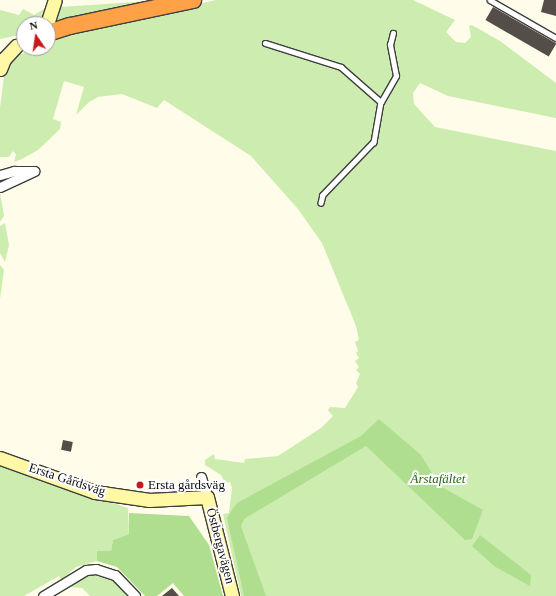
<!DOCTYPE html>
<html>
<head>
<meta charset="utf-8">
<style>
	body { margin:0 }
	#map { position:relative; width:556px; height:596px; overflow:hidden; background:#fffce9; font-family:Georgia,serif }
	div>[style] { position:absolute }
	.green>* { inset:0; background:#cdecb0 }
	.forest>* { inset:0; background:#afde8e }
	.building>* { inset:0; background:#554d47; transform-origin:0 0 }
	.roads { filter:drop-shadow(1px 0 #3e3e3e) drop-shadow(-1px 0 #3e3e3e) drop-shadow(0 1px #3e3e3e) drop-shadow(0 -1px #3e3e3e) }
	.lane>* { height:4.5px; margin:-2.25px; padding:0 2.25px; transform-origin:2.25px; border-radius:2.25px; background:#fff }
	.street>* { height:9px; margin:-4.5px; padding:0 4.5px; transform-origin:4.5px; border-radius:4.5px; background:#fff }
	.secondary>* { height:13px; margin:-6.5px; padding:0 6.5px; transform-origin:6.5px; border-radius:6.5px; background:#fff8a4 }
	.highway>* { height:16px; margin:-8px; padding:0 8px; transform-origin:8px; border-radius:8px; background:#ffa247 }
	.dots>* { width:11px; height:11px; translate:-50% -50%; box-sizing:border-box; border:2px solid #fff; border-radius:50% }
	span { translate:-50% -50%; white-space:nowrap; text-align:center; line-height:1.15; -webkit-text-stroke:4px #fff; paint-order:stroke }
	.park-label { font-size:13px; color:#256717; font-style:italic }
	.street-label { font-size:13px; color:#0b0b0b }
	.poi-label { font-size:13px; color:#0b0b0b }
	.left { translate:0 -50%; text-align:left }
	.north { position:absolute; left:16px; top:16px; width:40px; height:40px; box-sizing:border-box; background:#fff; border:1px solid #9d9d9d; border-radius:50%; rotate:347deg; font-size:11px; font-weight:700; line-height:16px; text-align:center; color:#0b0b0b }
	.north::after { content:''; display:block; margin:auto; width:14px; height:18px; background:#c6191a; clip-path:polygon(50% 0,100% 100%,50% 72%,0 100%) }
</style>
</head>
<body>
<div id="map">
	<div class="green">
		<div style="clip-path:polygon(216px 0,413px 0,455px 20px,446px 32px,456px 42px,465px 43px,471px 37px,469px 26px,472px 25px,500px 41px,556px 83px,556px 118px,448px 96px,420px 83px,413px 93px,414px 104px,435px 127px,556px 151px,556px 596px,241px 596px,223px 514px,229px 513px,232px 488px,230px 482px,225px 483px,221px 475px,205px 465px,205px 460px,214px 454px,215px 459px,244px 463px,245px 459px,278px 456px,321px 428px,333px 416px,328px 410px,330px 407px,345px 408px,358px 387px,356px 383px,360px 374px,356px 370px,359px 367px,355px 361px,359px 358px,356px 353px,358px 351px,355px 342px,359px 340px,356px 326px,322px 243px,298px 209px,251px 156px,164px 100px,157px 108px,122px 94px,98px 97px,89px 102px,76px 115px,84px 87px,64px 81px,53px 119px,61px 122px,60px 129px,38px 150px,22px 159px,14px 162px,16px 154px,13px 151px,9px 157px,0 157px,0 108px,5px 68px,10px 60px,33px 48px,48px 48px,48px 40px,59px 35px)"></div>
		<div style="clip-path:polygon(151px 1px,151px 4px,61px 24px,57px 19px,60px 7px)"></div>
		<div style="clip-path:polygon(47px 7px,43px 18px,36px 24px,24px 24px,24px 34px,0 39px,0 10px,19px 15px,23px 9px,34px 15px)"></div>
		<div style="clip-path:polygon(0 193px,4px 216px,0 222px)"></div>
		<div style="clip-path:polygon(5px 223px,9px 245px,5px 262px,0 253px,0 226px)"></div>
		<div style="clip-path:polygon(0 265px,4px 270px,0 299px)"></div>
		<div style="clip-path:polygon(0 462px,61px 486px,128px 508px,129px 534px,113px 540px,111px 551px,97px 551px,97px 561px,76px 567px,61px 580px,59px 576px,24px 596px,0 596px)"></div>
		<div style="clip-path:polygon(93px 575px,114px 581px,127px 596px,90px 596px,82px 588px,69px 587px,76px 579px)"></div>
	</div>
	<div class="forest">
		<div style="clip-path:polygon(379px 419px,421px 455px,440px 486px,483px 510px,472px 539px,465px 540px,366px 446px,244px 519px,241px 526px,266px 596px,244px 596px,227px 518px,232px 510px,237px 503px,361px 436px)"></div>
		<div style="clip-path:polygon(129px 513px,189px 516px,209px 545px,223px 596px,184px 596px,173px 583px,157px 596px,145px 596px,117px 567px,97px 561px,97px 551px,111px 551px,113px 540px,129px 534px)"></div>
		<div style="clip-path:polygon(480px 535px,531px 575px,530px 586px,494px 566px,472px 546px)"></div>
	</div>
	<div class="building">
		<div style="clip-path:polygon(544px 0,556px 0,556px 16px,541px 12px)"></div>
		<div style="left:493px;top:7px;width:73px;height:15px;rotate:30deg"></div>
		<div style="left:63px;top:440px;width:10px;height:10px;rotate:11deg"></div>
		<div style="clip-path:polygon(172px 588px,179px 596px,162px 596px)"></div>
	</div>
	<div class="roads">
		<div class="lane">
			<div style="left:490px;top:0;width:76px;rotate:29.9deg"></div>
			<div style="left:265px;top:43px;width:80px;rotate:17.5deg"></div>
			<div style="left:341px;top:67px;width:53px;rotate:41.2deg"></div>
			<div style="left:381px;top:102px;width:41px;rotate:99.9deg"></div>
			<div style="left:374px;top:142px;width:74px;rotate:133.9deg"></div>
			<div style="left:323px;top:195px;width:8px;rotate:104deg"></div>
			<div style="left:381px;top:102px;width:30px;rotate:-60deg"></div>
			<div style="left:396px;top:76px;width:32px;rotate:-101deg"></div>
			<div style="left:390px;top:45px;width:12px;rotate:-76deg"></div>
		</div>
		<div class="street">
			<div style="left:0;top:175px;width:15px;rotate:-16deg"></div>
			<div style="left:14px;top:171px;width:19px"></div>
			<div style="left:0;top:187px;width:38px;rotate:-25deg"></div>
			<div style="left:201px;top:477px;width:21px;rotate:73deg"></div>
			<div style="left:43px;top:596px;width:50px;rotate:-31.2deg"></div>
			<div style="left:86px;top:570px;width:10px;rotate:-6deg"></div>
			<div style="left:96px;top:569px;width:20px;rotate:18deg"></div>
			<div style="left:115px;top:575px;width:29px;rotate:46deg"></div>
		</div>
		<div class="secondary">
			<div style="left:47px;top:24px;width:25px;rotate:-72deg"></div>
			<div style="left:0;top:69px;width:11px;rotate:-68deg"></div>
			<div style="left:4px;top:59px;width:18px;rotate:-47deg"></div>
			<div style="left:0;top:458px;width:101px;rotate:19.7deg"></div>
			<div style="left:95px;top:492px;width:55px;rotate:8.4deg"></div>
			<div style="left:149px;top:500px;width:58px;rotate:-3deg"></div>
			<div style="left:207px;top:497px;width:102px;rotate:75.8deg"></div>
		</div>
		<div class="highway">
			<div style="left:48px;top:33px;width:23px;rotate:-18deg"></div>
			<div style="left:70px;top:26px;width:126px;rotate:-11.9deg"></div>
		</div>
	</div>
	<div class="dots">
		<div style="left:140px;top:485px;background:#c6191a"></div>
	</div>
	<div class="park-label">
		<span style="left:438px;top:479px">Årstafältet</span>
	</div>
	<div class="street-label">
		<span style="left:67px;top:480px;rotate:18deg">Ersta Gårdsväg</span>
		<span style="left:220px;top:546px;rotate:75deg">Östbergavägen</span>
	</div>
	<div class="poi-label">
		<span class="left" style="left:148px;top:485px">Ersta gårdsväg</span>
	</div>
	<div class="north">N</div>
</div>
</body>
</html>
